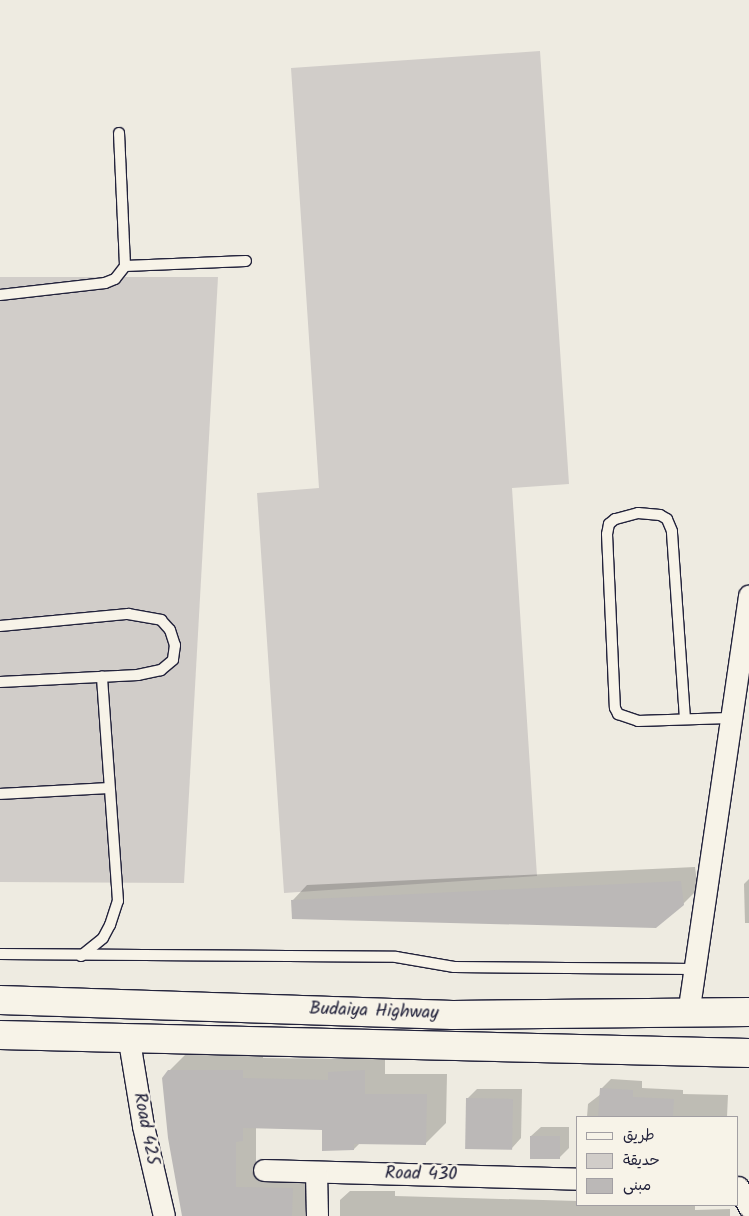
<!DOCTYPE html>
<html>
<head>
<meta charset="utf-8">
<style>
	body { margin:0 }
	#map { position:relative; width:749px; height:1216px; overflow:hidden; background:#eeebe1; font-family:Kalam,"Playpen Sans Arabic",sans-serif }
	div>[style] { position:absolute }
	.green>* { inset:0; background:#d1cdc9 }
	.shadow>* { inset:0; background:#0003 }
	.building>* { inset:0; background:#bbb8b7; transform-origin:0 0 }
	.roads { filter:drop-shadow(1px 0 #22223b) drop-shadow(-1px 0 #22223b) drop-shadow(0 1px #22223b) drop-shadow(0 -1px #22223b) }
	.service>* { height:10px; margin:-5px; padding:0 5px; transform-origin:5px; border-radius:5px; background:#f7f3e8 }
	.minor>* { height:21px; margin:-10.5px; padding:0 10.5px; transform-origin:10.5px; border-radius:10.5px; background:#f7f3e8 }
	.primary>* { height:28px; margin:-14px; padding:0 14px; transform-origin:14px; border-radius:14px; background:#f7f3e8 }
	span { translate:-50% -50%; white-space:nowrap; text-align:center; line-height:1.15; -webkit-text-stroke:5px #f7f3e8; paint-order:stroke }
	.street-label { font-size:18px; color:#22223b }
	.legend { position:absolute; left:576px; top:1116px; width:162px; height:90px; box-sizing:border-box; background:#f7f3e8; border:1px solid #a29fa3; margin:0; padding:6px 9px; list-style:none; font-size:15px; color:#22223b }
	.legend li { display:flex; align-items:center; gap:10px; height:25px }
	.legend b { width:25px; border:1px solid #a29fa3 }
</style>
</head>
<body>
<div id="map">
	<div class="green">
		<div style="clip-path:polygon(540px 51px,569px 484px,512px 488px,537px 876px,284px 893px,257px 493px,319px 488px,291px 68px)"></div>
		<div style="clip-path:polygon(0 277px,218px 277px,184px 883px,0 882px)"></div>
	</div>
	<div class="shadow">
		<div style="clip-path:polygon(695px 867px,698px 889px,683px 904px,293px 900px,307px 885px)"></div>
		<div style="clip-path:polygon(749px 879px,749px 923px,745px 923px,744px 884px)"></div>
		<div style="clip-path:polygon(190px 1050px,263px 1050px,263px 1058px,343px 1059px,350px 1052px,385px 1050px,385px 1074px,447px 1074px,446px 1123px,426px 1143px,360px 1143px,354px 1149px,323px 1128px,256px 1127px,256px 1167px,313px 1168px,312px 1216px,183px 1216px,169px 1071px)"></div>
		<div style="clip-path:polygon(611px 1079px,642px 1081px,642px 1088px,683px 1090px,683px 1094px,728px 1095px,727px 1117px,587px 1117px,588px 1104px,601px 1094px,601px 1089px)"></div>
		<div style="clip-path:polygon(477px 1089px,522px 1089px,521px 1138px,512px 1148px,467px 1099px)"></div>
		<div style="clip-path:polygon(541px 1127px,569px 1127px,569px 1148px,559px 1158px,531px 1136px)"></div>
		<div style="clip-path:polygon(350px 1191px,395px 1191px,395px 1196px,578px 1201px,578px 1205px,695px 1205px,695px 1210px,730px 1209px,730px 1216px,340px 1216px,340px 1200px)"></div>
	</div>
	<div class="building">
		<div style="clip-path:polygon(681px 881px,684px 905px,656px 928px,292px 919px,291px 900px)"></div>
		<div style="clip-path:polygon(168px 1070px,243px 1070px,243px 1078px,328px 1080px,328px 1072px,365px 1070px,365px 1094px,427px 1094px,426px 1145px,354px 1144px,354px 1150px,322px 1151px,322px 1130px,243px 1128px,243px 1141px,236px 1142px,236px 1187px,293px 1188px,292px 1216px,182px 1216px,168px 1138px,162px 1078px)"></div>
		<div style="clip-path:polygon(600px 1088px,633px 1090px,633px 1097px,674px 1099px,673px 1117px,598px 1117px)"></div>
		<div style="left:466px;top:1098px;width:47px;height:51px;rotate:1deg"></div>
		<div style="left:530px;top:1136px;width:30px;height:23px"></div>
	</div>
	<div class="roads">
		<div class="service">
			<div style="left:119px;top:133px;width:133px;rotate:87.4deg"></div>
			<div style="left:0;top:295px;width:106px;rotate:-6.5deg"></div>
			<div style="left:105px;top:283px;width:11px;rotate:-22deg"></div>
			<div style="left:115px;top:279px;width:16px;rotate:-52deg"></div>
			<div style="left:125px;top:266px;width:121px;rotate:-2.4deg"></div>
			<div style="left:0;top:626px;width:129px;rotate:-5.4deg"></div>
			<div style="left:128px;top:614px;width:34px;rotate:10deg"></div>
			<div style="left:161px;top:620px;width:13px;rotate:48deg"></div>
			<div style="left:170px;top:630px;width:16px;rotate:72deg"></div>
			<div style="left:175px;top:645px;width:15px;rotate:98deg"></div>
			<div style="left:173px;top:660px;width:16px;rotate:140deg"></div>
			<div style="left:161px;top:670px;width:24px;rotate:168deg"></div>
			<div style="left:138px;top:675px;width:138px;rotate:177.1deg"></div>
			<div style="left:685px;top:719px;width:188px;rotate:-94deg"></div>
			<div style="left:672px;top:531px;width:13px;rotate:-113deg"></div>
			<div style="left:667px;top:519px;width:8px;rotate:-150deg"></div>
			<div style="left:660px;top:515px;width:22px;rotate:-175deg"></div>
			<div style="left:638px;top:513px;width:24px;rotate:165deg"></div>
			<div style="left:615px;top:519px;width:8px;rotate:140deg"></div>
			<div style="left:609px;top:524px;width:10px;rotate:101deg"></div>
			<div style="left:607px;top:534px;width:174px;rotate:87.4deg"></div>
			<div style="left:615px;top:708px;width:7px;rotate:63deg"></div>
			<div style="left:618px;top:714px;width:21px;rotate:19deg"></div>
			<div style="left:638px;top:721px;width:91px;rotate:-1.9deg"></div>
			<div style="left:0;top:794px;width:109px;rotate:-3.2deg"></div>
			<div style="left:0;top:954px;width:396px;rotate:0.4deg"></div>
			<div style="left:396px;top:957px;width:59px;rotate:9.8deg"></div>
			<div style="left:454px;top:967px;width:240px;rotate:0.5deg"></div>
			<div style="left:81px;top:956px;width:28px;rotate:-39deg"></div>
			<div style="left:103px;top:938px;width:15px;rotate:-62deg"></div>
			<div style="left:110px;top:925px;width:25px;rotate:-72deg"></div>
			<div style="left:118px;top:901px;width:225px;rotate:-94.1deg"></div>
		</div>
		<div class="minor">
			<div style="left:688px;top:1014px;width:423px;rotate:-81.7deg"></div>
			<div style="left:129px;top:1041px;width:86px;rotate:80.6deg"></div>
			<div style="left:143px;top:1126px;width:92px;rotate:76.9deg"></div>
			<div style="left:264px;top:1170px;width:314px;rotate:1.6deg"></div>
			<div style="left:316px;top:1172px;width:44px;rotate:88.7deg"></div>
			<div style="left:738px;top:1187px;width:23px;rotate:61deg"></div>
		</div>
		<div class="primary">
			<div style="left:0;top:1000px;width:453px;rotate:1.9deg"></div>
			<div style="left:453px;top:1015px;width:296px;rotate:-0.6deg"></div>
			<div style="left:0;top:1035px;width:749px;rotate:1.38deg"></div>
		</div>
	</div>
	<div class="street-label">
		<span style="left:374px;top:1012px;rotate:2deg">Budaiya Highway</span>
		<span style="left:145px;top:1129px;rotate:79deg">Road 425</span>
		<span style="left:421px;top:1175px;rotate:1deg">Road 430</span>
	</div>
	<ul class="legend">
	<li><b style="height:6px;background:#f7f3e8"></b>طريق</li>
	<li><b style="height:14px;background:#d1cdc9"></b>حديقة</li>
	<li><b style="height:14px;background:#bbb8b7"></b>مبنى</li>
	</ul>
</div>
</body>
</html>
